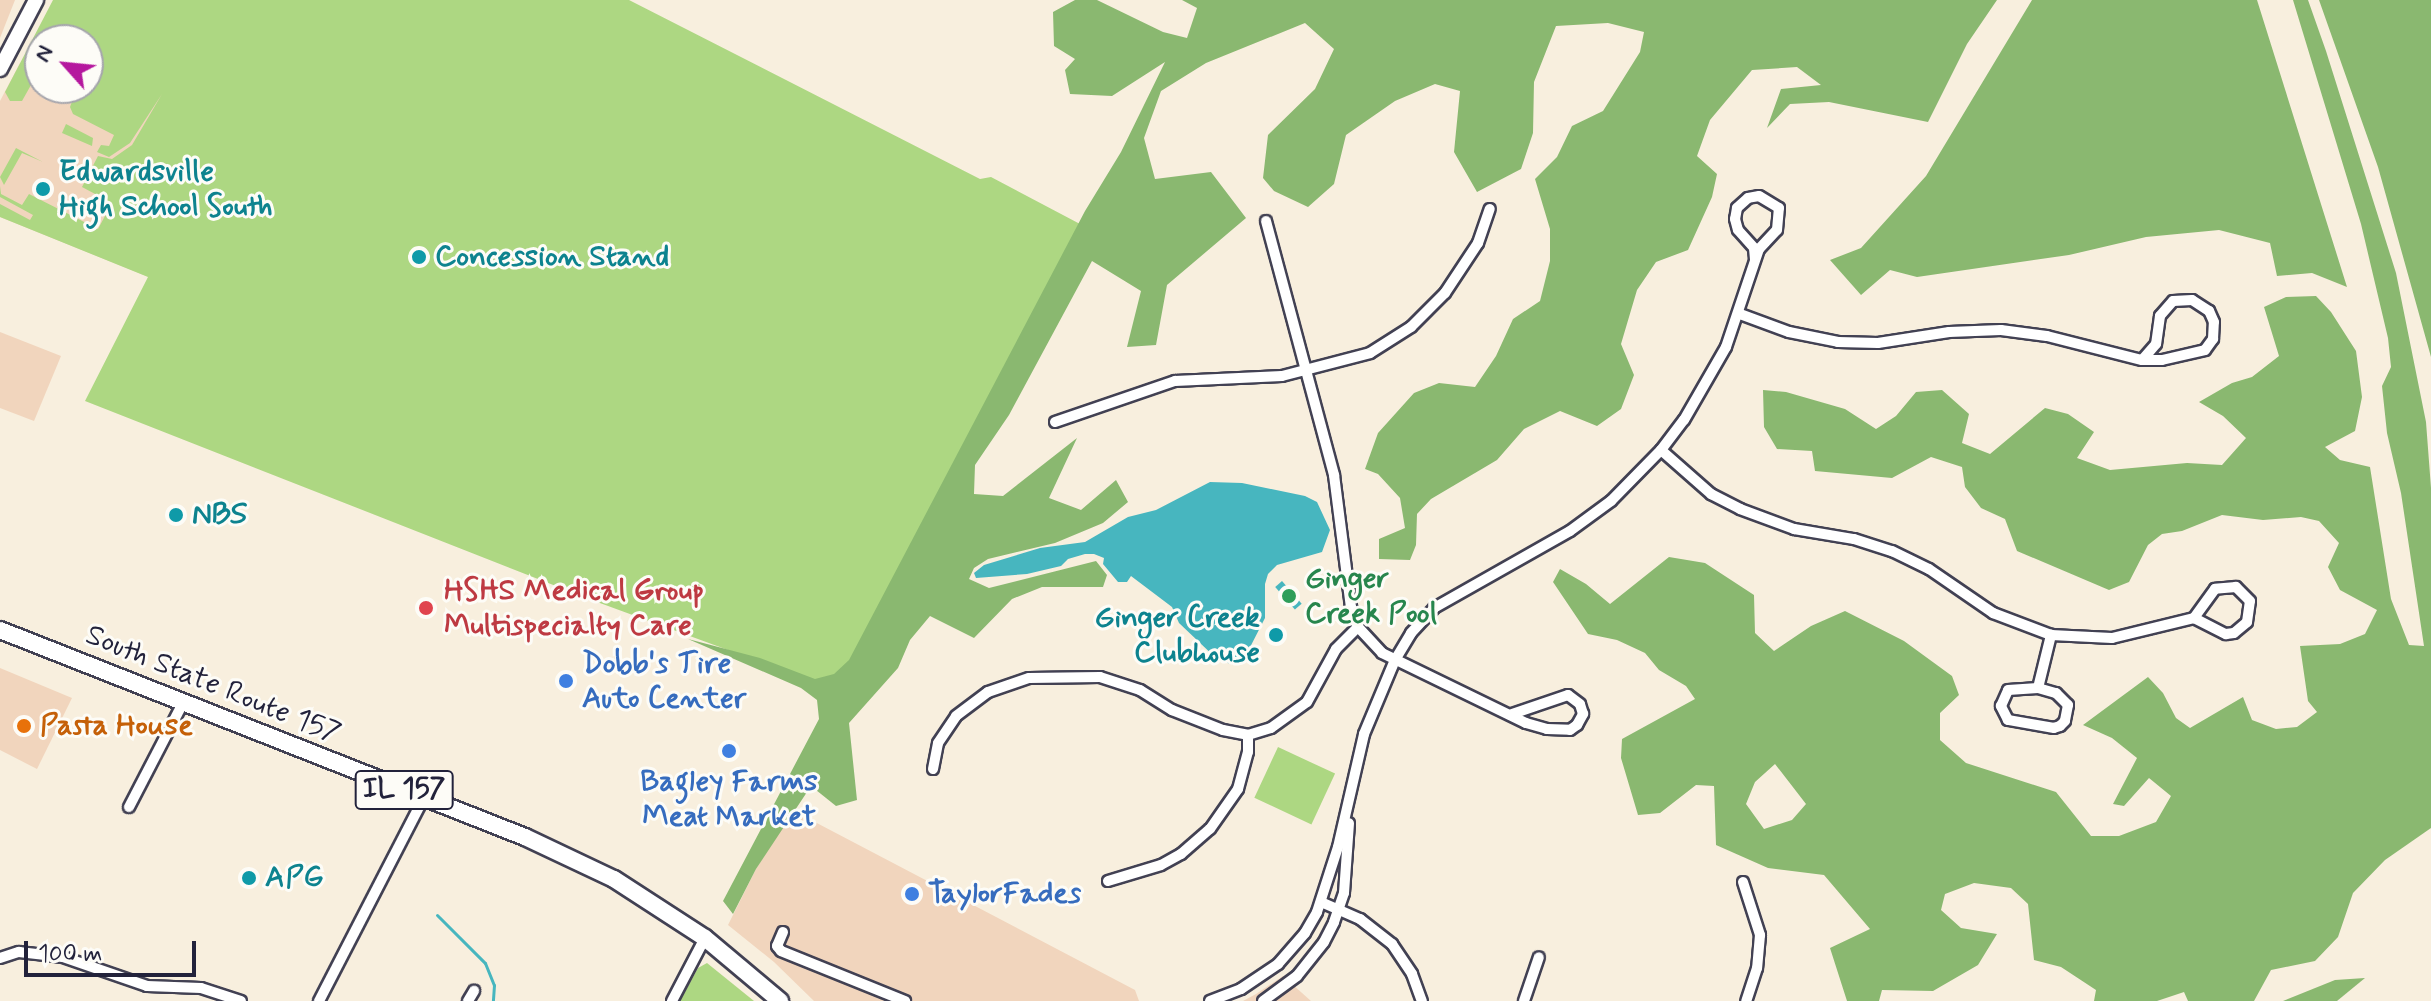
<!DOCTYPE html>
<html>
<head>
<meta charset="utf-8">
<style>
	body { margin:0 }
	#map { position:relative; width:2431px; height:1001px; overflow:hidden; background:#f8efde; font-family:Mynerve,sans-serif }
	div>[style] { position:absolute }
	.built>* { inset:0; background:#f1d5bd }
	.green>* { inset:0; background:#add782; transform-origin:0 0 }
	.forest>* { inset:0; background:#8ab870 }
	.water>* { inset:0; background:#47b6bf; transform-origin:0 0 }
	.stream>* { height:3px; margin:-1.5px; padding:0 1.5px; transform-origin:1.5px; border-radius:1.5px; background:#47b6bf }
	.roads { filter:drop-shadow(2px 0 #424153) drop-shadow(-2px 0 #424153) drop-shadow(0 2px #424153) drop-shadow(0 -2px #424153) }
	.street>* { height:10px; margin:-5px; padding:0 5px; transform-origin:5px; border-radius:5px; background:#fff }
	.secondary>* { height:14px; margin:-7px; padding:0 7px; transform-origin:7px; border-radius:7px; background:#fff }
	.primary>* { height:16px; margin:-8px; padding:0 8px; transform-origin:8px; border-radius:8px; background:#fff }
	.dots>* { width:22px; height:22px; translate:-50% -50%; box-sizing:border-box; border:4px solid #fdfcf7; border-radius:50% }
	span { translate:-50% -50%; white-space:nowrap; text-align:center; line-height:1.15; -webkit-text-stroke:6px #fdfcf7; paint-order:stroke }
	.shield-label span { padding:2px 6px; background:#fdfcf7; border:2px solid; border-radius:6px; -webkit-text-stroke-width:0 }
	.shield-label { font-size:28px; color:#22223b; font-weight:700 }
	.culture-label { font-size:30px; color:#0d838f; font-weight:700 }
	.left { translate:0 -50%; text-align:left }
	.right { translate:-100% -50%; text-align:right }
	.leisure-label { font-size:30px; color:#27864d; font-weight:700 }
	.health-label { font-size:30px; color:#be3a42; font-weight:700 }
	.shop-label { font-size:30px; color:#366cbe; font-weight:700 }
	.street-label { font-size:30px; color:#22223b }
	.food-label { font-size:30px; color:#c56008; font-weight:700 }
	.north { position:absolute; left:24px; top:24px; width:80px; height:80px; box-sizing:border-box; background:#fdfcf7; border:2px solid #a5a5ac; border-radius:50%; rotate:297deg; font-size:22px; font-weight:700; line-height:32px; text-align:center; color:#22223b }
	.north::after { content:''; display:block; margin:auto; width:28px; height:36px; background:#b5179e; clip-path:polygon(50% 0,100% 100%,50% 72%,0 100%) }
	.scale { position:absolute; left:24px; top:941px; width:172px; height:36px; box-sizing:border-box; border:4px solid #22223b; border-top:0; padding-left:10px; font-size:24px; line-height:28px; white-space:nowrap; color:#22223b; -webkit-text-stroke:6px #fdfcf7; paint-order:stroke }
</style>
</head>
<body>
<div id="map">
	<div class="built">
		<div style="clip-path:polygon(0 0,15px 0,0 38px)"></div>
		<div style="clip-path:polygon(40px 57px,40px 88px,88px 88px,126px 75px,228px 127px,149px 277px,0 217px,0 101px,20px 63px)"></div>
		<div style="clip-path:polygon(0 332px,61px 356px,34px 421px,0 408px)"></div>
		<div style="clip-path:polygon(0 668px,72px 698px,37px 769px,0 750px)"></div>
		<div style="clip-path:polygon(792px 810px,1135px 990px,1139px 1001px,814px 1001px,774px 962px,728px 925px,756px 869px)"></div>
		<div style="clip-path:polygon(1283px 976px,1311px 1001px,1243px 1001px,1256px 994px)"></div>
	</div>
	<div class="green">
		<div style="clip-path:polygon(53px 0,629px 0,980px 179px,991px 177px,1080px 224px,837px 690px,589px 599px,85px 401px,148px 277px,0 217px,0 204px,30px 220px,33px 215px,0 197px,0 186px,1px 194px,22px 205px,29px 194px,98px 229px,112px 203px,82px 187px,98px 156px,112px 159px,132px 145px,162px 94px,130px 143px,109px 157px,97px 152px,101px 145px,109px 146px,114px 135px,73px 114px,70px 107px,77px 88px,88px 88px,88px 40px,40px 40px,40px 69px,22px 101px,10px 101px,5px 92px)"></div>
		<div style="clip-path:polygon(66px 124px,93px 138px,92px 146px,62px 133px)"></div>
		<div style="clip-path:polygon(16px 148px,43px 162px,22px 153px,4px 185px,0 177px)"></div>
		<div style="left:1278px;top:747px;width:63px;height:56px;rotate:25deg"></div>
		<div style="clip-path:polygon(707px 963px,754px 1001px,680px 1001px,698px 968px)"></div>
	</div>
	<div class="forest">
		<div style="clip-path:polygon(1075px 0,1097px 0,1163px 32px,1187px 38px,1197px 8px,1182px 0,1997px 0,1967px 44px,1928px 122px,1829px 102px,1790px 104px,1767px 128px,1781px 89px,1821px 85px,1797px 67px,1752px 70px,1710px 120px,1697px 156px,1717px 174px,1712px 197px,1688px 250px,1656px 262px,1637px 290px,1621px 344px,1634px 375px,1621px 409px,1597px 426px,1560px 411px,1524px 429px,1497px 460px,1431px 499px,1417px 514px,1416px 545px,1410px 560px,1379px 559px,1379px 539px,1405px 528px,1400px 498px,1378px 474px,1365px 469px,1378px 433px,1414px 393px,1439px 383px,1475px 387px,1496px 356px,1513px 319px,1540px 301px,1550px 261px,1550px 229px,1535px 179px,1557px 157px,1572px 126px,1603px 111px,1640px 52px,1644px 32px,1608px 23px,1556px 26px,1534px 82px,1533px 133px,1521px 169px,1477px 192px,1454px 152px,1460px 91px,1435px 84px,1395px 101px,1346px 135px,1334px 184px,1308px 207px,1274px 191px,1263px 178px,1268px 135px,1315px 89px,1334px 49px,1305px 23px,1206px 63px,1161px 91px,1144px 138px,1155px 179px,1211px 172px,1246px 218px,1167px 285px,1156px 345px,1127px 347px,1141px 291px,1092px 261px,1009px 415px,975px 465px,974px 494px,1003px 496px,1077px 438px,1049px 498px,1081px 510px,1116px 480px,1128px 502px,1103px 523px,1055px 543px,988px 559px,974px 568px,969px 579px,989px 588px,1096px 561px,1107px 575px,1103px 587px,1042px 587px,1012px 599px,974px 638px,930px 616px,910px 640px,898px 668px,849px 723px,857px 800px,836px 806px,811px 786px,756px 869px,733px 914px,723px 901px,819px 719px,817px 700px,801px 688px,688px 639px,760px 658px,815px 679px,834px 674px,849px 660px,1085px 211px,1121px 152px,1165px 62px,1112px 96px,1070px 94px,1065px 70px,1075px 59px,1054px 46px,1053px 12px)"></div>
		<div style="clip-path:polygon(2032px 0,2257px 0,2347px 287px,2312px 273px,2277px 276px,2270px 243px,2219px 230px,2146px 237px,2069px 255px,1917px 277px,1890px 270px,1861px 295px,1830px 260px,1861px 248px,1926px 176px)"></div>
		<div style="clip-path:polygon(evenodd,2293px 0,2308px 0,2326px 51px,2396px 273px,2426px 422px,2431px 488px,2431px 828px,2385px 860px,2353px 893px,2338px 937px,2315px 961px,2271px 970px,2254px 1001px,2188px 1001px,2184px 992px,2157px 1001px,2094px 1001px,2096px 990px,2061px 967px,2034px 960px,2028px 904px,2011px 888px,1974px 883px,1945px 894px,1941px 910px,1961px 928px,1997px 934px,1978px 965px,1933px 991px,1882px 990px,1879px 1001px,1847px 1001px,1830px 948px,1870px 929px,1824px 875px,1768px 868px,1716px 845px,1714px 786px,1696px 785px,1660px 813px,1638px 815px,1621px 758px,1622px 739px,1695px 699px,1686px 686px,1659px 670px,1645px 653px,1617px 640px,1588px 634px,1553px 582px,1560px 569px,1586px 584px,1610px 604px,1669px 557px,1705px 563px,1754px 595px,1755px 633px,1774px 651px,1811px 626px,1845px 611px,1904px 641px,1952px 676px,1959px 695px,1940px 713px,1940px 740px,1966px 763px,2056px 792px,2091px 836px,2119px 836px,2156px 822px,2171px 796px,2149px 778px,2124px 806px,2113px 804px,2137px 758px,2112px 738px,2083px 725px,2148px 677px,2163px 693px,2176px 718px,2190px 728px,2243px 697px,2252px 720px,2276px 729px,2297px 727px,2317px 712px,2308px 701px,2300px 646px,2340px 644px,2365px 634px,2377px 610px,2340px 590px,2328px 567px,2339px 543px,2319px 521px,2301px 517px,2263px 520px,2222px 515px,2182px 531px,2162px 534px,2148px 545px,2129px 582px,2109px 590px,2017px 551px,2005px 519px,1981px 508px,1965px 487px,1962px 467px,1931px 457px,1892px 478px,1815px 471px,1812px 451px,1777px 449px,1764px 427px,1763px 390px,1786px 392px,1845px 409px,1876px 429px,1896px 416px,1916px 392px,1942px 390px,1969px 414px,1962px 443px,1990px 454px,2045px 408px,2068px 414px,2094px 432px,2077px 458px,2110px 470px,2187px 463px,2222px 465px,2246px 438px,2223px 416px,2199px 402px,2232px 383px,2252px 377px,2279px 356px,2264px 307px,2286px 297px,2316px 296px,2331px 312px,2356px 351px,2362px 397px,2355px 431px,2325px 447px,2340px 460px,2370px 467px,2391px 599px,2409px 645px,2424px 646px,2401px 493px,2387px 433px,2382px 386px,2391px 367px,2388px 338px,2361px 224px,2293px 0,1775px 764px,1806px 804px,1792px 820px,1764px 829px,1746px 804px,1755px 782px,1775px 764px)"></div>
		<div style="clip-path:polygon(2319px 0,2431px 0,2431px 357px,2378px 167px)"></div>
		<div style="clip-path:polygon(2365px 978px,2337px 1001px,2283px 1001px,2335px 980px)"></div>
	</div>
	<div class="water">
		<div style="clip-path:polygon(1210px 482px,1242px 483px,1305px 496px,1317px 502px,1330px 530px,1322px 552px,1277px 565px,1268px 574px,1265px 584px,1265px 618px,1244px 659px,1236px 665px,1219px 661px,1179px 623px,1172px 607px,1131px 576px,1127px 582px,1118px 582px,1103px 564px,1104px 558px,1094px 554px,1085px 554px,1068px 559px,1061px 566px,1027px 574px,976px 578px,974px 573px,984px 565px,1040px 548px,1085px 542px,1128px 517px,1156px 510px)"></div>
		<div style="left:1282px;top:581px;width:30px;height:9px;rotate:49deg"></div>
	</div>
	<div class="stream">
		<div style="left:437px;top:915px;width:68px;rotate:45deg"></div>
		<div style="left:485px;top:963px;width:24px;rotate:68deg"></div>
		<div style="left:494px;top:985px;width:16px;rotate:94deg"></div>
	</div>
	<div class="roads">
		<div class="street">
			<div style="left:1266px;top:221px;width:263px;rotate:75deg"></div>
			<div style="left:1334px;top:475px;width:133px;rotate:82.7deg"></div>
			<div style="left:1351px;top:607px;width:21px;rotate:71deg"></div>
			<div style="left:1358px;top:627px;width:35px;rotate:47deg"></div>
			<div style="left:1382px;top:653px;width:160px;rotate:25.9deg"></div>
			<div style="left:1526px;top:723px;width:22px;rotate:16deg"></div>
			<div style="left:1547px;top:729px;width:23px;rotate:2deg"></div>
			<div style="left:1570px;top:730px;width:9px;rotate:-36deg"></div>
			<div style="left:1577px;top:725px;width:13px;rotate:-61deg"></div>
			<div style="left:1583px;top:714px;width:10px;rotate:-107deg"></div>
			<div style="left:1580px;top:704px;width:15px;rotate:-143deg"></div>
			<div style="left:1568px;top:695px;width:59px;rotate:161.3deg"></div>
			<div style="left:1740px;top:314px;width:52px;rotate:20.2deg"></div>
			<div style="left:1789px;top:332px;width:50px;rotate:11.5deg"></div>
			<div style="left:1838px;top:342px;width:40px;rotate:1.4deg"></div>
			<div style="left:1878px;top:343px;width:72px;rotate:-8.8deg"></div>
			<div style="left:1949px;top:332px;width:52px;rotate:-2.2deg"></div>
			<div style="left:2001px;top:330px;width:46px;rotate:7.4deg"></div>
			<div style="left:2047px;top:336px;width:98px;rotate:14.2deg"></div>
			<div style="left:2142px;top:360px;width:20px"></div>
			<div style="left:2162px;top:360px;width:44px;rotate:-13.1deg"></div>
			<div style="left:2205px;top:350px;width:14px;rotate:-54deg"></div>
			<div style="left:2213px;top:339px;width:17px;rotate:-87deg"></div>
			<div style="left:2214px;top:322px;width:12px;rotate:-114deg"></div>
			<div style="left:2209px;top:311px;width:20px;rotate:-147deg"></div>
			<div style="left:2192px;top:300px;width:19px;rotate:177deg"></div>
			<div style="left:2173px;top:301px;width:20px;rotate:131deg"></div>
			<div style="left:2160px;top:316px;width:28px;rotate:98deg"></div>
			<div style="left:2156px;top:344px;width:21px;rotate:131deg"></div>
			<div style="left:1055px;top:422px;width:127px;rotate:-18.9deg"></div>
			<div style="left:1175px;top:381px;width:107px;rotate:-2.7deg"></div>
			<div style="left:1282px;top:376px;width:91px;rotate:-14.6deg"></div>
			<div style="left:1370px;top:353px;width:49px;rotate:-32.4deg"></div>
			<div style="left:1411px;top:327px;width:48px;rotate:-45deg"></div>
			<div style="left:1445px;top:293px;width:60px;rotate:-56.6deg"></div>
			<div style="left:1478px;top:243px;width:36px;rotate:-71deg"></div>
			<div style="left:1661px;top:450px;width:67px;rotate:41.3deg"></div>
			<div style="left:1711px;top:494px;width:33px;rotate:27deg"></div>
			<div style="left:1740px;top:509px;width:58px;rotate:20.3deg"></div>
			<div style="left:1794px;top:529px;width:61px;rotate:9.5deg"></div>
			<div style="left:1854px;top:539px;width:40px;rotate:18deg"></div>
			<div style="left:1892px;top:551px;width:41px;rotate:25.9deg"></div>
			<div style="left:1929px;top:569px;width:78px;rotate:34.5deg"></div>
			<div style="left:1993px;top:613px;width:62px;rotate:20.8deg"></div>
			<div style="left:2051px;top:635px;width:61px;rotate:2.8deg"></div>
			<div style="left:2112px;top:638px;width:84px;rotate:-13.7deg"></div>
			<div style="left:2194px;top:618px;width:36px;rotate:27deg"></div>
			<div style="left:2226px;top:634px;width:8px;rotate:-7deg"></div>
			<div style="left:2234px;top:633px;width:17px;rotate:-40deg"></div>
			<div style="left:2247px;top:622px;width:21px;rotate:-82deg"></div>
			<div style="left:2250px;top:601px;width:20px;rotate:-135deg"></div>
			<div style="left:2236px;top:587px;width:21px;rotate:175deg"></div>
			<div style="left:2215px;top:589px;width:36px;rotate:126deg"></div>
			<div style="left:2038px;top:688px;width:19px;rotate:16deg"></div>
			<div style="left:2056px;top:693px;width:17px;rotate:45deg"></div>
			<div style="left:2068px;top:705px;width:16px;rotate:101deg"></div>
			<div style="left:2065px;top:721px;width:7px;rotate:135deg"></div>
			<div style="left:2060px;top:726px;width:6px;rotate:162deg"></div>
			<div style="left:2054px;top:728px;width:47px;rotate:-170.1deg"></div>
			<div style="left:2008px;top:720px;width:16px;rotate:-117deg"></div>
			<div style="left:2001px;top:706px;width:17px;rotate:-66deg"></div>
			<div style="left:2008px;top:690px;width:30px;rotate:-4deg"></div>
			<div style="left:2038px;top:688px;width:55px;rotate:-76.2deg"></div>
			<div style="left:933px;top:769px;width:26px;rotate:-79deg"></div>
			<div style="left:938px;top:743px;width:32px;rotate:-56deg"></div>
			<div style="left:956px;top:716px;width:40px;rotate:-37deg"></div>
			<div style="left:988px;top:692px;width:43px;rotate:-18.9deg"></div>
			<div style="left:1029px;top:678px;width:71px;rotate:-0.8deg"></div>
			<div style="left:1100px;top:677px;width:42px;rotate:18deg"></div>
			<div style="left:1140px;top:690px;width:38px;rotate:32deg"></div>
			<div style="left:1172px;top:710px;width:55px;rotate:21.4deg"></div>
			<div style="left:1223px;top:730px;width:25px;rotate:11deg"></div>
			<div style="left:1248px;top:735px;width:24px;rotate:-17deg"></div>
			<div style="left:1271px;top:728px;width:44px;rotate:-35.8deg"></div>
			<div style="left:1307px;top:702px;width:60px;rotate:-61.3deg"></div>
			<div style="left:1336px;top:649px;width:31px;rotate:-45deg"></div>
			<div style="left:129px;top:807px;width:117px;rotate:-62.6deg"></div>
			<div style="left:1108px;top:881px;width:55px;rotate:-16.8deg"></div>
			<div style="left:1161px;top:865px;width:23px;rotate:-29deg"></div>
			<div style="left:1181px;top:854px;width:38px;rotate:-41deg"></div>
			<div style="left:1210px;top:829px;width:49px;rotate:-55deg"></div>
			<div style="left:1238px;top:789px;width:38px;rotate:-75deg"></div>
			<div style="left:1248px;top:752px;width:17px;rotate:-90deg"></div>
			<div style="left:1743px;top:882px;width:56px;rotate:72.2deg"></div>
			<div style="left:1760px;top:935px;width:33px;rotate:95deg"></div>
			<div style="left:1757px;top:968px;width:35px;rotate:108deg"></div>
			<div style="left:1321px;top:902px;width:43px;rotate:23.6deg"></div>
			<div style="left:1360px;top:919px;width:41px;rotate:38deg"></div>
			<div style="left:1392px;top:944px;width:36px;rotate:56deg"></div>
			<div style="left:1412px;top:974px;width:29px;rotate:70deg"></div>
			<div style="left:783px;top:932px;width:15px;rotate:113deg"></div>
			<div style="left:777px;top:946px;width:6px;rotate:51deg"></div>
			<div style="left:781px;top:951px;width:134px;rotate:22deg"></div>
			<div style="left:0;top:958px;width:20px;rotate:-18deg"></div>
			<div style="left:19px;top:952px;width:44px;rotate:6.5deg"></div>
			<div style="left:63px;top:957px;width:89px;rotate:19deg"></div>
			<div style="left:147px;top:986px;width:54px;rotate:2.1deg"></div>
			<div style="left:201px;top:988px;width:42px;rotate:18deg"></div>
			<div style="left:319px;top:1001px;width:229px;rotate:-62.7deg"></div>
			<div style="left:468px;top:1001px;width:12px;rotate:-59deg"></div>
			<div style="left:672px;top:1001px;width:71px;rotate:-62.4deg"></div>
			<div style="left:1210px;top:1001px;width:33px;rotate:-21deg"></div>
			<div style="left:1241px;top:989px;width:45px;rotate:-34deg"></div>
			<div style="left:1278px;top:964px;width:41px;rotate:-48.9deg"></div>
			<div style="left:1305px;top:933px;width:24px;rotate:-60deg"></div>
			<div style="left:1317px;top:912px;width:68px;rotate:-72.1deg"></div>
			<div style="left:1338px;top:847px;width:116px;rotate:-77deg"></div>
			<div style="left:1364px;top:734px;width:80px;rotate:-67.3deg"></div>
			<div style="left:1395px;top:660px;width:31px;rotate:-59deg"></div>
			<div style="left:1411px;top:633px;width:34px;rotate:-47deg"></div>
			<div style="left:1434px;top:608px;width:156px;rotate:-29.5deg"></div>
			<div style="left:1570px;top:531px;width:51px;rotate:-36.2deg"></div>
			<div style="left:1611px;top:501px;width:71px;rotate:-45.6deg"></div>
			<div style="left:1661px;top:450px;width:38px;rotate:-53deg"></div>
			<div style="left:1684px;top:420px;width:84px;rotate:-60.1deg"></div>
			<div style="left:1726px;top:347px;width:103px;rotate:-71.4deg"></div>
			<div style="left:1759px;top:249px;width:26px;rotate:-47deg"></div>
			<div style="left:1777px;top:230px;width:22px;rotate:-85deg"></div>
			<div style="left:1779px;top:208px;width:23px;rotate:-149deg"></div>
			<div style="left:1759px;top:196px;width:11px;rotate:170deg"></div>
			<div style="left:1748px;top:198px;width:15px;rotate:138deg"></div>
			<div style="left:1737px;top:208px;width:11px;rotate:100deg"></div>
			<div style="left:1735px;top:219px;width:11px;rotate:75deg"></div>
			<div style="left:1738px;top:230px;width:24px;rotate:48deg"></div>
			<div style="left:1754px;top:248px;width:11px;rotate:85deg"></div>
			<div style="left:1263px;top:1001px;width:42px;rotate:-36.3deg"></div>
			<div style="left:1297px;top:976px;width:43px;rotate:-51.5deg"></div>
			<div style="left:1324px;top:942px;width:22px;rotate:-63deg"></div>
			<div style="left:1334px;top:922px;width:31px;rotate:-71deg"></div>
			<div style="left:1344px;top:893px;width:70px;rotate:-85.9deg"></div>
			<div style="left:1524px;top:1001px;width:46px;rotate:-71.2deg"></div>
		</div>
		<div class="secondary">
			<div style="left:0;top:69px;width:78px;rotate:-62.4deg"></div>
		</div>
		<div class="primary">
			<div style="left:0;top:630px;width:564px;rotate:21.52deg"></div>
			<div style="left:525px;top:837px;width:98px;rotate:25.3deg"></div>
			<div style="left:614px;top:879px;width:108px;rotate:33deg"></div>
			<div style="left:705px;top:938px;width:98px;rotate:40deg"></div>
		</div>
	</div>
	<div class="dots">
		<div style="left:43px;top:189px;background:#0f9aa8"></div>
		<div style="left:419px;top:257px;background:#0f9aa8"></div>
		<div style="left:176px;top:515px;background:#0f9aa8"></div>
		<div style="left:1289px;top:596px;background:#2e9e5b"></div>
		<div style="left:426px;top:608px;background:#e0444e"></div>
		<div style="left:1276px;top:635px;background:#0f9aa8"></div>
		<div style="left:566px;top:681px;background:#3f7fe0"></div>
		<div style="left:24px;top:726px;background:#e8710a"></div>
		<div style="left:729px;top:751px;background:#3f7fe0"></div>
		<div style="left:249px;top:878px;background:#0f9aa8"></div>
		<div style="left:912px;top:894px;background:#3f7fe0"></div>
	</div>
	<div class="shield-label">
		<span style="left:404px;top:790px">IL 157</span>
	</div>
	<div class="culture-label">
		<span class="left" style="left:59px;top:189px">Edwardsville<br>High School South</span>
		<span class="left" style="left:435px;top:257px">Concession Stand</span>
		<span class="left" style="left:192px;top:515px">NBS</span>
		<span class="right" style="left:1260px;top:635px">Ginger Creek<br>Clubhouse</span>
		<span class="left" style="left:265px;top:878px">APG</span>
	</div>
	<div class="leisure-label">
		<span class="left" style="left:1305px;top:596px">Ginger<br>Creek Pool</span>
	</div>
	<div class="health-label">
		<span class="left" style="left:444px;top:608px">HSHS Medical Group<br>Multispecialty Care</span>
	</div>
	<div class="shop-label">
		<span class="left" style="left:582px;top:681px">Dobb's Tire<br>Auto Center</span>
		<span style="left:729px;top:799px">Bagley Farms<br>Meat Market</span>
		<span class="left" style="left:928px;top:894px">TaylorFades</span>
	</div>
	<div class="street-label">
		<span style="left:213px;top:685px;rotate:22deg">South State Route 157</span>
	</div>
	<div class="food-label">
		<span class="left" style="left:40px;top:726px">Pasta House</span>
	</div>
	<div class="north">N</div>
	<div class="scale">100 m</div>
</div>
</body>
</html>
